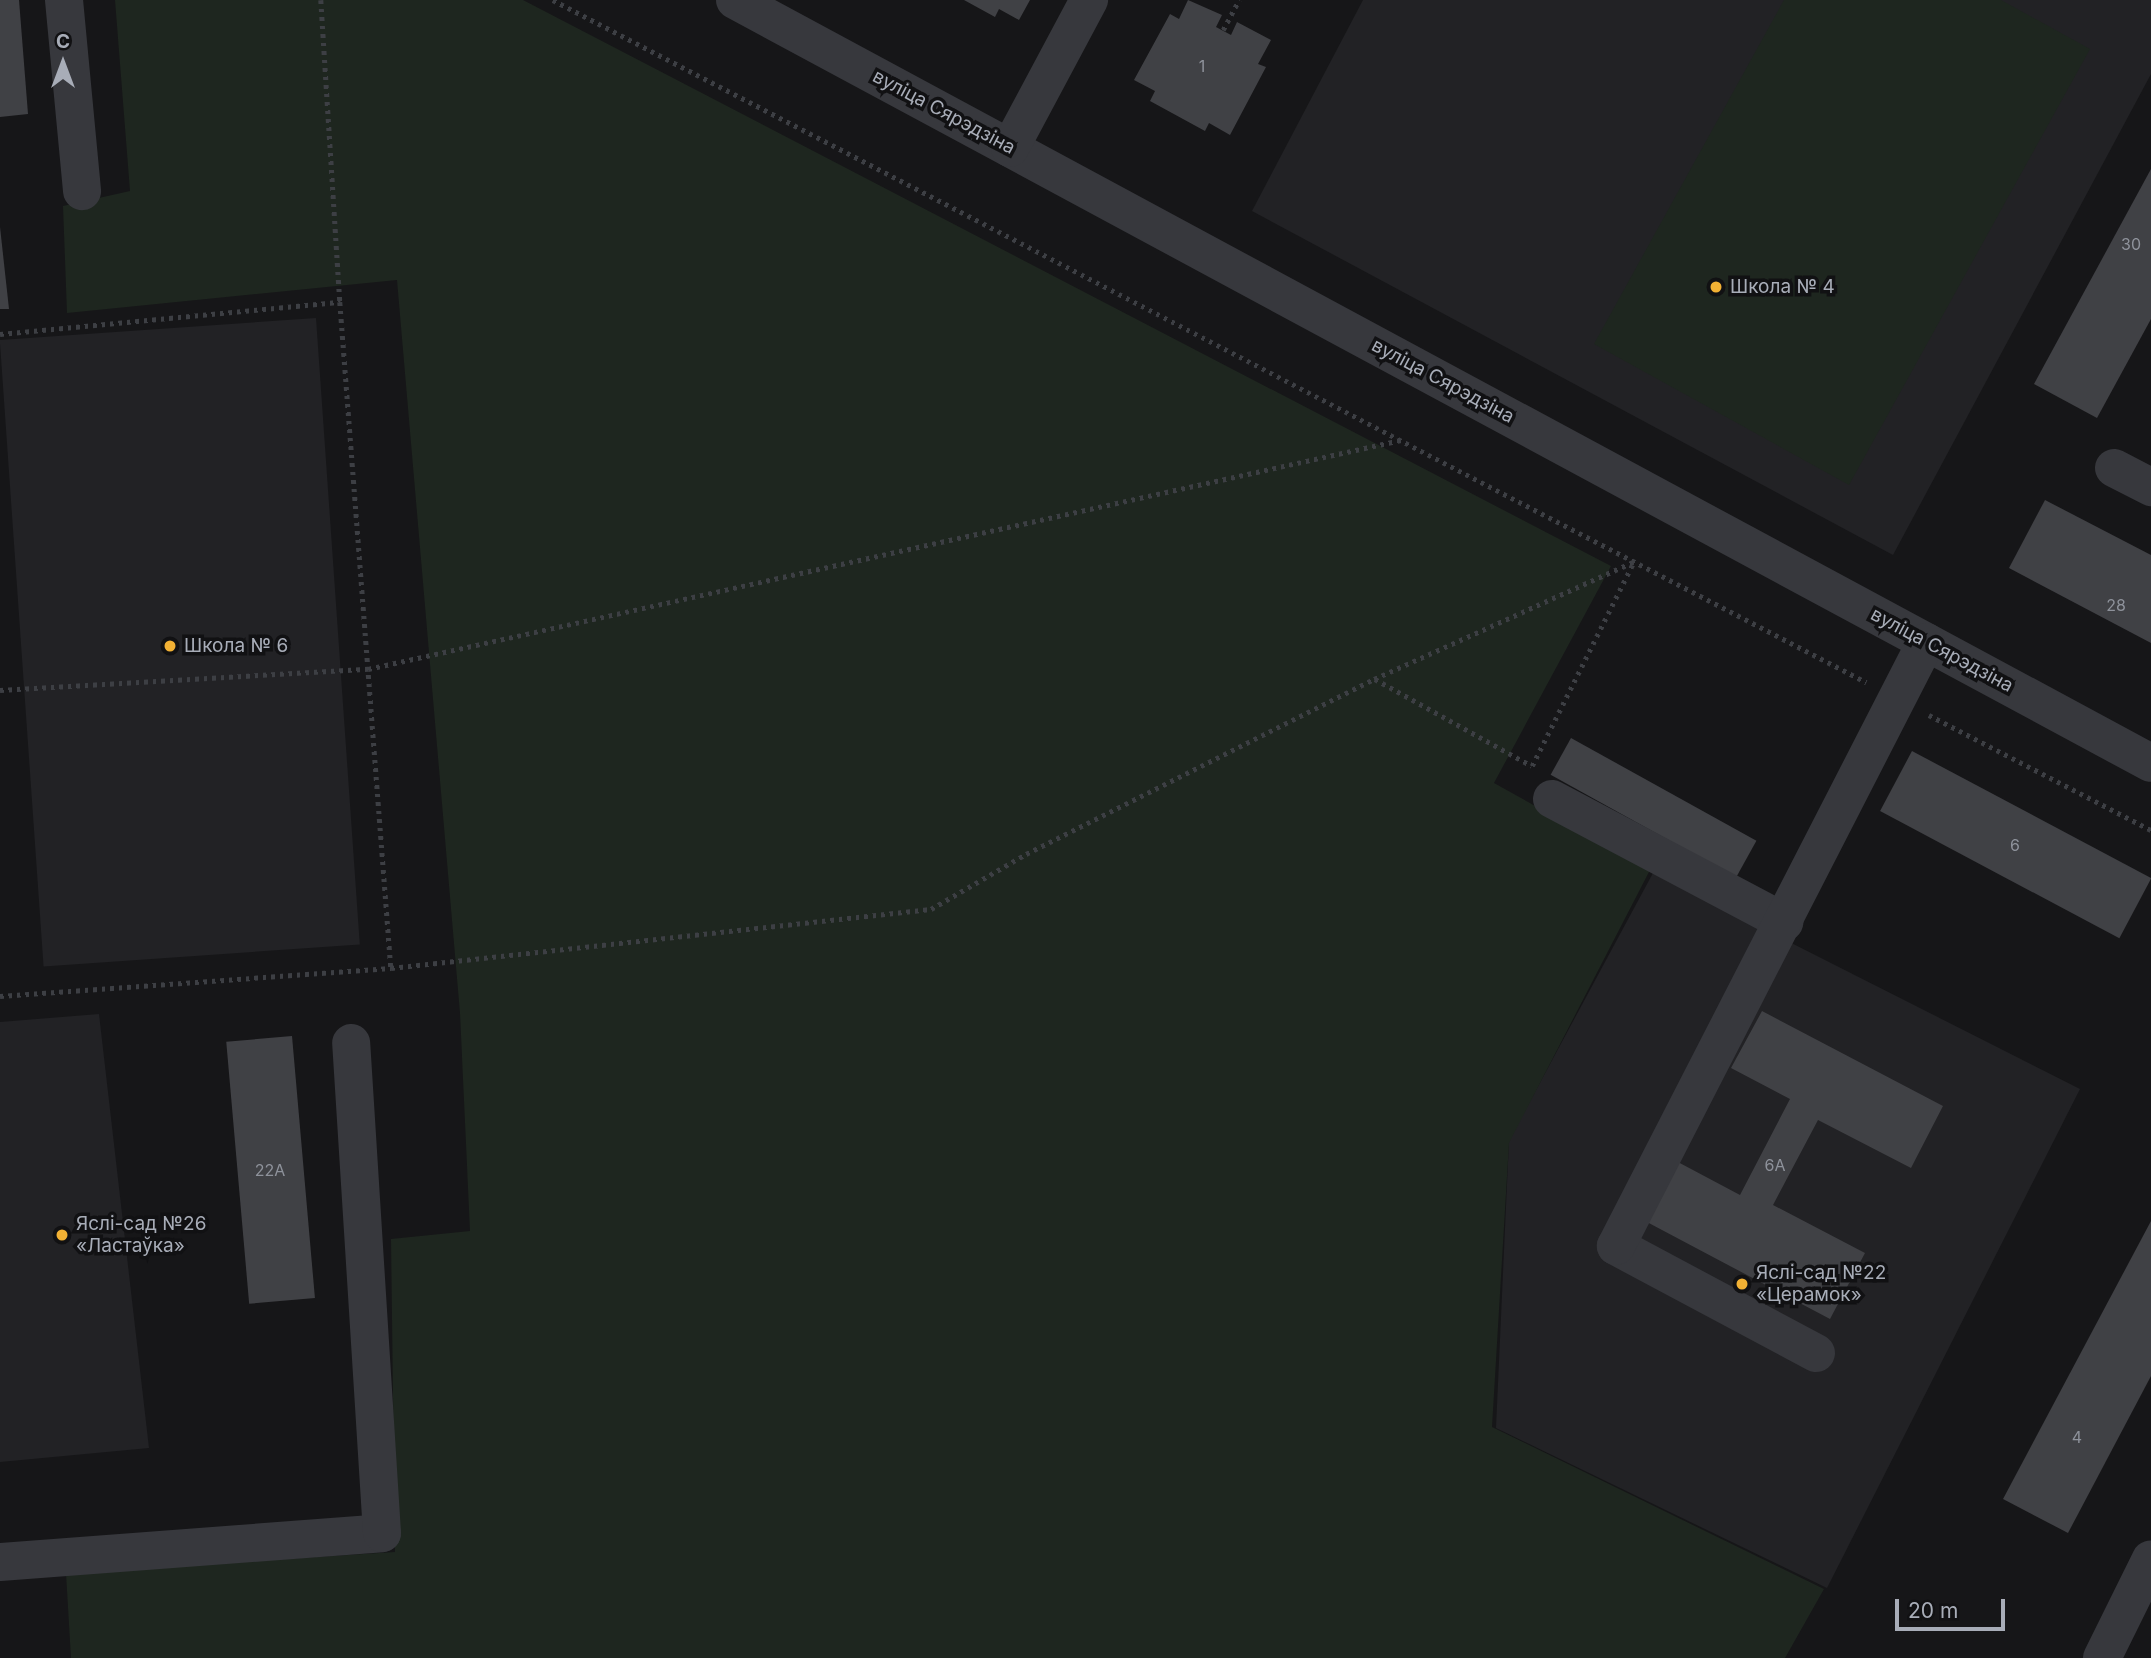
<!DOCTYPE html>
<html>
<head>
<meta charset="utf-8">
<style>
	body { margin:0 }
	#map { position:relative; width:2151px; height:1658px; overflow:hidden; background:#161618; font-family:Inter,sans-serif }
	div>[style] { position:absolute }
	.built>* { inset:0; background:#222225; transform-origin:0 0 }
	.green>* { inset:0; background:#1e261f }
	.building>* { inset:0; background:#404145; transform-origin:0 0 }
	.path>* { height:4.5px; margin-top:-2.25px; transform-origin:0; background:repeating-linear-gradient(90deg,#3d3f44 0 3.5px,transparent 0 8.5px) }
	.minor>* { height:38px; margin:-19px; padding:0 19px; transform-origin:19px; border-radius:19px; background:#37383d }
	.dots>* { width:19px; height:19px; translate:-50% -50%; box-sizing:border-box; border:4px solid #111113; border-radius:50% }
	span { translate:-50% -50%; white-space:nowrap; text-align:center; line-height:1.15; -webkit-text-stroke:7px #111113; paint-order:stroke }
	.number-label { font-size:16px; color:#8e929b }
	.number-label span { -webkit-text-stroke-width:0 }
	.street-label { font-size:19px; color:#a8adb8 }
	.poi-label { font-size:19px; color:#a8adb8 }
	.left { translate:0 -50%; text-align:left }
	.north { position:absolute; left:28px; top:28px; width:70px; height:70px; -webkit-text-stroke:5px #111113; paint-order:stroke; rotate:0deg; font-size:19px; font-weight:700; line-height:28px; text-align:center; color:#a8adb8 }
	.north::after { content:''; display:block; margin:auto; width:24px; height:32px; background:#a8adb8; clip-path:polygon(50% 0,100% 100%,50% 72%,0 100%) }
	.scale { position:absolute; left:1895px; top:1599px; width:110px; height:32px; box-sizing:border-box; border:4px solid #a8adb8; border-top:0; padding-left:9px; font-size:21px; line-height:24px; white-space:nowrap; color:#a8adb8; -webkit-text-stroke:5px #111113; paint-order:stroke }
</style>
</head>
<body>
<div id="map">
	<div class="built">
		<div style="clip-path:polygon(1363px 0,2151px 0,2151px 74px,1893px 555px,1252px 211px)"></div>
		<div style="left:316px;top:318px;width:628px;height:317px;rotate:86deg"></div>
		<div style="clip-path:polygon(1653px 873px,2080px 1089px,1827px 1588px,1496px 1428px,1509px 1140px)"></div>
		<div style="clip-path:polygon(99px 1014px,149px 1448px,0 1462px,0 1022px)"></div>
	</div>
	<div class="green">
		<div style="clip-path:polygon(115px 0,523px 0,1611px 566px,1494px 783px,1650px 870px,1509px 1143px,1492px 1427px,1824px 1589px,1785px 1658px,71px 1658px,66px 1573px,395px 1552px,391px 1239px,470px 1231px,460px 1013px,397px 280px,67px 313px,63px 206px,130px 191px)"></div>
		<div style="clip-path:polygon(1784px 0,2001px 0,2090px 49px,1849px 485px,1594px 344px)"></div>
	</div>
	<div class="building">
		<div style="clip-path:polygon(0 0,19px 0,28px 114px,0 117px)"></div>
		<div style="clip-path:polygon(964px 0,1030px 0,1019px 20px,999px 9px,995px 17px)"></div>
		<div style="clip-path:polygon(1188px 0,1222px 15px,1216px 27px,1231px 35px,1237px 22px,1271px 40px,1258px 64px,1266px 67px,1230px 135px,1209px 123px,1205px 131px,1150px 101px,1155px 91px,1134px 80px,1170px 14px,1179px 19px)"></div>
		<div style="clip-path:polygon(2151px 169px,2151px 319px,2097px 418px,2034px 384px)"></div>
		<div style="clip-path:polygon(0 227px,9px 309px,0 309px)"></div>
		<div style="clip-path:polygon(2045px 500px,2151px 555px,2151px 643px,2009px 568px)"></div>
		<div style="left:1571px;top:738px;width:212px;height:42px;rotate:29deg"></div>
		<div style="left:1912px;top:751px;width:271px;height:68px;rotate:28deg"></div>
		<div style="clip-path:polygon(1762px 1011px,1943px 1106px,1911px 1168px,1818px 1120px,1773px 1205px,1865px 1253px,1830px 1319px,1645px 1221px,1676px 1161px,1740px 1195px,1790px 1099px,1731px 1068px)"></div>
		<div style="left:292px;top:1036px;width:263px;height:66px;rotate:85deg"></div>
		<div style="clip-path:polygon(2151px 1221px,2151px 1376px,2068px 1533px,2003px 1499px)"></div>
	</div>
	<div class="path">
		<div style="left:321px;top:0;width:303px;rotate:86.4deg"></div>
		<div style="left:553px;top:0;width:1480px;rotate:27.45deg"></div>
		<div style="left:1223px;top:30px;width:34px;rotate:-62deg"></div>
		<div style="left:0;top:334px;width:342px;rotate:-5.4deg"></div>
		<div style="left:340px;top:302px;width:668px;rotate:85.62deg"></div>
		<div style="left:1375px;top:679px;width:179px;rotate:29deg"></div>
		<div style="left:1532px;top:766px;width:229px;rotate:-63.5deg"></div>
		<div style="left:0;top:690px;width:369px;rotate:-3.3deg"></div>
		<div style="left:368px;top:669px;width:1058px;rotate:-12.5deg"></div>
		<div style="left:1929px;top:715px;width:250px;rotate:27.4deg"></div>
		<div style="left:0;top:996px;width:392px;rotate:-4.1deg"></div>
		<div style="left:391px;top:968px;width:543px;rotate:-6.24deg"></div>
		<div style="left:931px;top:909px;width:110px;rotate:-30.1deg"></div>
		<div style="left:1026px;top:854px;width:390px;rotate:-26.7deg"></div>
		<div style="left:1374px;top:679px;width:284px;rotate:-24.3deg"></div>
	</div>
	<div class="minor">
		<div style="left:64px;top:0;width:192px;rotate:84.6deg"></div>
		<div style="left:735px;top:0;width:1608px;rotate:28.32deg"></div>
		<div style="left:1010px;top:148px;width:168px;rotate:-61.9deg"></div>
		<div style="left:2114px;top:468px;width:42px;rotate:27.2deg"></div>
		<div style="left:1552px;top:799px;width:263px;rotate:27.9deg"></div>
		<div style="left:1816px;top:1353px;width:227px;rotate:-151.9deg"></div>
		<div style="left:1616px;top:1246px;width:679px;rotate:-62.83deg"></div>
		<div style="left:0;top:1562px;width:383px;rotate:-4.3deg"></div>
		<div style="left:382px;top:1533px;width:491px;rotate:-93.6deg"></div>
		<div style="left:2102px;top:1658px;width:110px;rotate:-63.7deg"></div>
	</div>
	<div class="dots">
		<div style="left:1716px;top:287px;background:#f2b134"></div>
		<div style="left:170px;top:646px;background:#f2b134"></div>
		<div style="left:62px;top:1235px;background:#f2b134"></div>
		<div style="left:1742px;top:1284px;background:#f2b134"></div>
	</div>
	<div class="number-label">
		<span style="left:1202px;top:66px">1</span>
		<span style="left:2131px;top:244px">30</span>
		<span style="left:2116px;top:605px">28</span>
		<span style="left:2015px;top:845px">6</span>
		<span style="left:1775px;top:1165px">6А</span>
		<span style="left:270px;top:1170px">22А</span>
		<span style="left:2077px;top:1437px">4</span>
	</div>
	<div class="street-label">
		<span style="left:944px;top:112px;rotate:28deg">вуліца Сярэдзіна</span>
		<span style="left:1443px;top:381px;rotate:28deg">вуліца Сярэдзіна</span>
		<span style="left:1942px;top:650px;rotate:28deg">вуліца Сярэдзіна</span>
	</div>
	<div class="poi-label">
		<span class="left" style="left:1730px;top:287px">Школа № 4</span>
		<span class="left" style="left:184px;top:646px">Школа № 6</span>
		<span class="left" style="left:76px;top:1235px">Яслі-сад №26<br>«Ластаўка»</span>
		<span class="left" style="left:1756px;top:1284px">Яслі-сад №22<br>«Церамок»</span>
	</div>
	<div class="north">С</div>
	<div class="scale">20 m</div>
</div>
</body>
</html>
